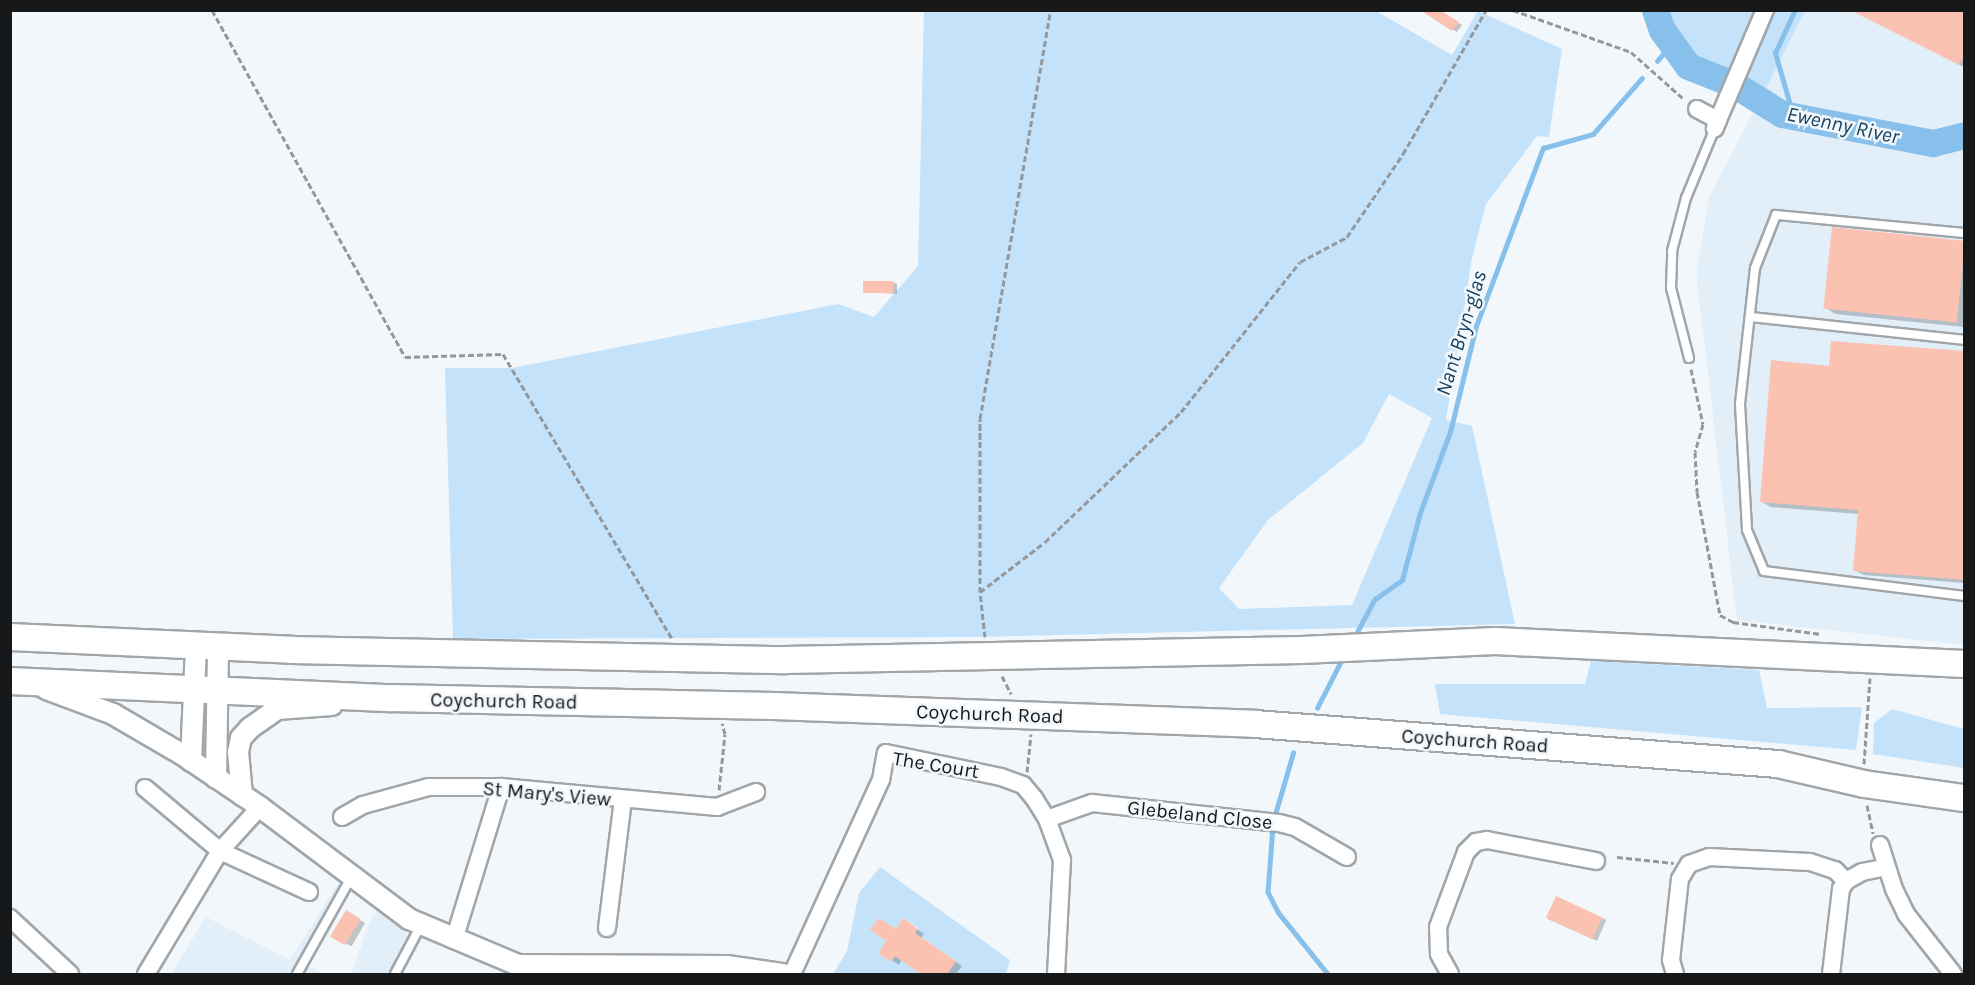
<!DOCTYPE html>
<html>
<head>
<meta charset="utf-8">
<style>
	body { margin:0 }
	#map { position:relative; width:1975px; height:985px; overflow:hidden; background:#f2f7fb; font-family:Karla,sans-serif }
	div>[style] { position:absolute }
	.built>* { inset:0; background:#e2eef8 }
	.green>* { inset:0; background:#c4e2fa }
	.shadow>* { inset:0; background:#0003; transform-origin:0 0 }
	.stream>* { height:4.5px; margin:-2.25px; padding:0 2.25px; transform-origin:2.25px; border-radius:2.25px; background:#88c0ec }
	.river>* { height:27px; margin:-13.5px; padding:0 13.5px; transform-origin:13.5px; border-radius:13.5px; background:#88c0ec }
	.building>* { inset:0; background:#fbc2b2; transform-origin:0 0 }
	.path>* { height:3px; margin-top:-1.5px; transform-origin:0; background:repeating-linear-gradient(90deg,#95989b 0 6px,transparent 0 9px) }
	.roads { filter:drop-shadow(2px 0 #a1a6aa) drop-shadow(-2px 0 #a1a6aa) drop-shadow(0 2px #a1a6aa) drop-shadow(0 -2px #a1a6aa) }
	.service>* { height:8px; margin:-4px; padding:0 4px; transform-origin:4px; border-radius:4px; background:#fff }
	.minor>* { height:16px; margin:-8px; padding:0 8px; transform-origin:8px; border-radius:8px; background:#fff }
	.tertiary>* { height:20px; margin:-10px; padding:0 10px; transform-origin:10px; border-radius:10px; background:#fff }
	.primary>* { height:26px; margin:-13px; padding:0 13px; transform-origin:13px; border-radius:13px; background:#fff }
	span { translate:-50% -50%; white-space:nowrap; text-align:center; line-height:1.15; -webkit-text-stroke:5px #f2f7fb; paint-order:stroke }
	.street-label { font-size:20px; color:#161819 }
	.water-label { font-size:21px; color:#17415f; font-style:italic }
	.frame { position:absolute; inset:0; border:12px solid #161819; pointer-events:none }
</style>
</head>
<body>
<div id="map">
	<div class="built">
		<div style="clip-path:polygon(1805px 11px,1964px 11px,1964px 645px,1737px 620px,1696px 271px,1710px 196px)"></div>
		<div style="clip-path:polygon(338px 883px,349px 893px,308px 966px,324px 974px,171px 974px,206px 917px,290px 960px)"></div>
		<div style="clip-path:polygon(378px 911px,407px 933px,408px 954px,403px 974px,351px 974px,371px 919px)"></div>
	</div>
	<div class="green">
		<div style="clip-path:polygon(evenodd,924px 11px,1376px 11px,1452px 55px,1478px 11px,1562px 49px,1549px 137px,1537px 136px,1486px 204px,1472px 258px,1446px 420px,1472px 426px,1515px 624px,975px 637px,453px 639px,445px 368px,512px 368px,838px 304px,874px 317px,918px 266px,924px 11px,1389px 394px,1432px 418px,1352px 605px,1239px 609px,1219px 588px,1268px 520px,1363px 443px,1389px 394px)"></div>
		<div style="clip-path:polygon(1665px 11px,1805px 11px,1764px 92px,1686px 53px)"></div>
		<div style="clip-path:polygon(1591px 661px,1759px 670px,1767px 708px,1862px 707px,1856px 750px,1440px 714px,1435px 684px,1585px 684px)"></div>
		<div style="clip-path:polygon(1892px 709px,1964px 729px,1964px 768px,1873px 754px,1874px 723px)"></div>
		<div style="clip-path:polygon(880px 867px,1010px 960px,1006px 974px,947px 974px,956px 961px,915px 933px,918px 928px,903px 918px,896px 929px,879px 918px,871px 930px,886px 941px,878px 953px,891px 962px,895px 956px,922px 974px,833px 974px,847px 951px,859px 893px)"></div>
	</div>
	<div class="shadow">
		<div style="clip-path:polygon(1423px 10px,1438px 10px,1462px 25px,1457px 32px)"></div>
		<div style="clip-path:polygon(1964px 10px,1964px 67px,1863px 16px)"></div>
		<div style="clip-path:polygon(1964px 242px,1964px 327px,1835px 314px,1826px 308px)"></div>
		<div style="clip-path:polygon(893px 282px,897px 284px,897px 294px,865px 292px)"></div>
		<div style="clip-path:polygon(1964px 353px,1964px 583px,1864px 575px,1854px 570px,1859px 514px,1771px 507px,1762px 502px,1830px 368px)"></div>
		<div style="left:1557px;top:898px;width:54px;height:23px;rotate:24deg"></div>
		<div style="left:346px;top:912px;width:22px;height:27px;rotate:30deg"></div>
		<div style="clip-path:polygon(910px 924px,924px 934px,921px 938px,962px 966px,956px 974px,925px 974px,902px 959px,899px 965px,880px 952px,896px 930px)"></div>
	</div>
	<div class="stream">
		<div style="left:1657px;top:61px;width:23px;rotate:-49deg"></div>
		<div style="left:1794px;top:119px;width:69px;rotate:-106.1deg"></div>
		<div style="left:1775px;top:53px;width:47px;rotate:-65.1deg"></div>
		<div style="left:1356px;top:634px;width:40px;rotate:-62deg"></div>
		<div style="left:1375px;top:599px;width:33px;rotate:-35deg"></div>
		<div style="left:1402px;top:580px;width:69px;rotate:-75deg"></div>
		<div style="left:1420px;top:513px;width:86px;rotate:-69.7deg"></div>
		<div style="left:1450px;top:432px;width:109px;rotate:-76.2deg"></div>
		<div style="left:1476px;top:326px;width:190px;rotate:-69.4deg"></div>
		<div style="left:1543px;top:148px;width:52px;rotate:-15.6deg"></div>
		<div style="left:1593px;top:134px;width:74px;rotate:-48.8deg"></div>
		<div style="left:1317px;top:708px;width:53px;rotate:-62.9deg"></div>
		<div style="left:1274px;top:818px;width:68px;rotate:-73.7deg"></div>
		<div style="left:1273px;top:826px;width:66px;rotate:94.3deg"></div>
		<div style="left:1268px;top:892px;width:22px;rotate:63deg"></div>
		<div style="left:1278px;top:912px;width:80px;rotate:51.1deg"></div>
	</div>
	<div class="river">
		<div style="left:1655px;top:10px;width:21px;rotate:71deg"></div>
		<div style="left:1662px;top:30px;width:44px;rotate:54.2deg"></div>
		<div style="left:1688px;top:66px;width:51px;rotate:22deg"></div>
		<div style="left:1735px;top:85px;width:55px;rotate:31.7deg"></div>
		<div style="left:1782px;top:114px;width:154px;rotate:10.9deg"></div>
		<div style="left:1933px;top:143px;width:32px;rotate:-14deg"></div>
	</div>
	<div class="building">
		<div style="clip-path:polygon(1420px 10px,1440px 10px,1459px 22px,1452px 31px)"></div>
		<div style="clip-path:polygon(1850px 10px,1965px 10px,1965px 54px,1959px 65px)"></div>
		<div style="left:1832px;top:227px;width:134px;height:82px;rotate:6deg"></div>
		<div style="left:863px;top:281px;width:30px;height:12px"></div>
		<div style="clip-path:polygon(1831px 341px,1965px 351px,1965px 580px,1853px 571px,1858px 510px,1760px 502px,1771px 360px,1829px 366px)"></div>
		<div style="left:1556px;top:896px;width:51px;height:24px;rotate:25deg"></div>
		<div style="left:346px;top:910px;width:17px;height:31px;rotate:31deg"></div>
		<div style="clip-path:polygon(879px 918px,896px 929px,903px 918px,918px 929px,915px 933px,956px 961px,947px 975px,922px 975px,895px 956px,891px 962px,878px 953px,886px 941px,870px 930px)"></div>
	</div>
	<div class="path">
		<div style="left:212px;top:10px;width:397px;rotate:60.9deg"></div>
		<div style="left:405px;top:357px;width:98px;rotate:-1.8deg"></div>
		<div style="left:503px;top:354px;width:331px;rotate:59.3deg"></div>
		<div style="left:1513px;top:10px;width:125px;rotate:19.6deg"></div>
		<div style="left:1631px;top:52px;width:72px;rotate:41.6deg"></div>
		<div style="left:1691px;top:369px;width:56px;rotate:77.7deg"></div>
		<div style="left:1703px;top:424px;width:29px;rotate:106deg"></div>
		<div style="left:1695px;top:452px;width:40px;rotate:87.1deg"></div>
		<div style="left:1697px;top:492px;width:125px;rotate:79.4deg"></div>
		<div style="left:1720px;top:615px;width:15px;rotate:28deg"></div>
		<div style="left:1733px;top:622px;width:89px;rotate:7.8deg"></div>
		<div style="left:980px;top:592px;width:173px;rotate:-90deg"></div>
		<div style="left:980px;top:419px;width:415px;rotate:-80.2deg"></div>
		<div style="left:985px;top:637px;width:45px;rotate:-96.3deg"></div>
		<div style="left:980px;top:592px;width:82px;rotate:-37.6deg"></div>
		<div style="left:1045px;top:542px;width:188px;rotate:-43.7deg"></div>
		<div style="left:1181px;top:412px;width:191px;rotate:-51.6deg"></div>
		<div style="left:1300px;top:262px;width:53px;rotate:-28deg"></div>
		<div style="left:1347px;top:237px;width:100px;rotate:-56deg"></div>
		<div style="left:1403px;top:154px;width:166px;rotate:-60deg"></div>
		<div style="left:1002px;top:676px;width:20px;rotate:63deg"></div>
		<div style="left:1864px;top:764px;width:86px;rotate:-86deg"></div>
		<div style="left:1027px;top:772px;width:38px;rotate:-84deg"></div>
		<div style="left:719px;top:790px;width:56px;rotate:-83.9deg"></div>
		<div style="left:725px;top:734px;width:11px;rotate:-105deg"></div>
		<div style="left:1867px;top:805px;width:29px;rotate:78deg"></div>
		<div style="left:1617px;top:857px;width:57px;rotate:6deg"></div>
	</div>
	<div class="roads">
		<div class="service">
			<div style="left:1964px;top:233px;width:189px;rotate:-174.5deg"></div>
			<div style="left:1776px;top:215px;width:57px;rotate:111.6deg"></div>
			<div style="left:1755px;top:268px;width:137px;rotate:96.3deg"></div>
			<div style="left:1740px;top:404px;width:126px;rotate:86.8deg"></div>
			<div style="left:1747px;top:530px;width:44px;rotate:67.5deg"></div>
			<div style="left:1764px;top:571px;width:202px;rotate:7.1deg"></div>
			<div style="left:1750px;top:317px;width:215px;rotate:6.1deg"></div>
			<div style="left:1689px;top:358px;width:72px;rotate:-104.4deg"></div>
			<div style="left:1671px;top:288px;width:37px;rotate:-88deg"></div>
			<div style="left:1672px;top:251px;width:55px;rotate:-75.2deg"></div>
			<div style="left:1686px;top:198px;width:76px;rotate:-67.5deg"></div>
			<div style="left:297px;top:974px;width:112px;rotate:-60.7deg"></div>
			<div style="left:395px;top:974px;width:55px;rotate:-62deg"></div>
		</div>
		<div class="minor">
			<div style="left:1697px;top:109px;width:24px;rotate:28deg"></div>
			<div style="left:1718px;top:120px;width:9px;rotate:111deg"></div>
			<div style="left:1718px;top:120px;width:120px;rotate:-66.9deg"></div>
			<div style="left:145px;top:788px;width:98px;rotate:40deg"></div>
			<div style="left:220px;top:851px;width:98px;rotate:24.7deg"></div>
			<div style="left:342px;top:817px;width:24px;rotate:-30deg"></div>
			<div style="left:363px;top:805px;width:68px;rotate:-15.3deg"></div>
			<div style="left:429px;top:787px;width:72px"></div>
			<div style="left:501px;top:787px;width:217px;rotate:5.3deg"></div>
			<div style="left:717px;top:807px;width:42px;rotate:-21deg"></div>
			<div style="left:1047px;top:819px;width:48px;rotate:-19.6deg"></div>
			<div style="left:1092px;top:803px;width:188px;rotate:6.1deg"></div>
			<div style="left:1279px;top:823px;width:16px;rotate:14deg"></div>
			<div style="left:1295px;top:827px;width:60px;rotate:30deg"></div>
			<div style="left:1880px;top:845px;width:46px;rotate:72.3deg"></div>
			<div style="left:1894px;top:889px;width:28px;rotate:64deg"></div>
			<div style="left:1906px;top:914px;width:76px;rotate:51.9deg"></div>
			<div style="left:10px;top:918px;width:82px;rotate:43deg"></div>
			<div style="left:607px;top:928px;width:129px;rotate:-82.9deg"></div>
			<div style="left:454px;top:940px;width:160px;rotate:-72.9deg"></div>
			<div style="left:146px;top:974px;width:144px;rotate:-59deg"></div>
			<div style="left:220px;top:851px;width:59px;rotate:-47.7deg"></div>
			<div style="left:792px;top:974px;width:213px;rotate:-65.4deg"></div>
			<div style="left:881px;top:780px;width:27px;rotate:-80deg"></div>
			<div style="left:886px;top:753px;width:117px;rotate:11.8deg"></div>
			<div style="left:1001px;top:777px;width:23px;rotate:20deg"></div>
			<div style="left:1023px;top:785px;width:17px;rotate:50deg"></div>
			<div style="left:1034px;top:798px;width:25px;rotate:58deg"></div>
			<div style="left:1047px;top:819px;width:44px;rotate:69.9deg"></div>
			<div style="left:1062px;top:860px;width:114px;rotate:93deg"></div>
			<div style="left:1450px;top:974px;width:23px;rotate:-119deg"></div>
			<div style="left:1439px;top:954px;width:27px;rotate:-92deg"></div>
			<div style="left:1438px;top:927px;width:80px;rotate:-69.5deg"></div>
			<div style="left:1466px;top:852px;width:14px;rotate:-45deg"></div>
			<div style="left:1476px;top:842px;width:11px;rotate:-10deg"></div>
			<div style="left:1487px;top:840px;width:111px;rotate:10.9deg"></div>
			<div style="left:1675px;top:974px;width:15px;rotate:-106deg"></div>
			<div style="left:1671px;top:960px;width:81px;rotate:-83.7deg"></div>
			<div style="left:1680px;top:879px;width:17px;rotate:-59deg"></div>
			<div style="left:1689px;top:864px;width:21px;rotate:-19deg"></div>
			<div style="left:1709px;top:857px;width:101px;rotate:2.8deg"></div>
			<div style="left:1810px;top:862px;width:26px;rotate:18deg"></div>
			<div style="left:1835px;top:870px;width:16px;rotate:45deg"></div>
			<div style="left:1831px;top:974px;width:86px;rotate:-83.3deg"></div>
			<div style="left:1841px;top:889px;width:9px;rotate:-58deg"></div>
			<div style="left:1846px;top:881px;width:18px;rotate:-29deg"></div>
			<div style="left:1862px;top:872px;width:25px;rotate:-11deg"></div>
		</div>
		<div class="tertiary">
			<div style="left:46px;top:689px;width:72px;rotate:20.5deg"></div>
			<div style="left:113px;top:714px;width:81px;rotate:30.4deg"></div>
			<div style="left:183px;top:755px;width:93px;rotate:34deg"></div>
			<div style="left:260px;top:807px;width:186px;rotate:36.9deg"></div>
			<div style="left:409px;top:919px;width:118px;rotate:22.9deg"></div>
			<div style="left:518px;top:965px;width:209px;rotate:0.3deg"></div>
			<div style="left:727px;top:966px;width:57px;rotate:8.1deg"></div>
			<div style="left:191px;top:761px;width:115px;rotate:-87.5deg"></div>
			<div style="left:216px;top:778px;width:131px;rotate:-89.1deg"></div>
			<div style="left:242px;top:795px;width:43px;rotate:-95.3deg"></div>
			<div style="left:238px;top:752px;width:14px;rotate:-78deg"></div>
			<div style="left:241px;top:738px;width:13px;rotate:-48deg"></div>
			<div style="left:250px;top:728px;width:33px;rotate:-35deg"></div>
			<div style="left:277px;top:709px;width:55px;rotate:-4.2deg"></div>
		</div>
		<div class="primary">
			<div style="left:10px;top:637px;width:282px;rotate:2.6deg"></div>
			<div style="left:292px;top:650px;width:492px;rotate:1.2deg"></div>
			<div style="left:784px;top:660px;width:518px;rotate:-1.11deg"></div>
			<div style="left:1302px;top:650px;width:193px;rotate:-2.7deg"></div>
			<div style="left:1495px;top:641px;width:470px;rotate:2.8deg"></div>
			<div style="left:10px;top:681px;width:381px;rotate:2.6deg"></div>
			<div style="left:391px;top:698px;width:382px;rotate:1.2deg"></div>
			<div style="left:773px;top:706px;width:482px;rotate:2.1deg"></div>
			<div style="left:1255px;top:724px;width:525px;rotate:4.37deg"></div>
			<div style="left:1778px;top:764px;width:88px;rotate:13.1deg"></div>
			<div style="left:1864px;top:784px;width:101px;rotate:8deg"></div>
		</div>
	</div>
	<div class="street-label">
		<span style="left:504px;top:701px;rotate:1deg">Coychurch Road</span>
		<span style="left:990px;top:714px;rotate:2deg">Coychurch Road</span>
		<span style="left:1475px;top:741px;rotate:4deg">Coychurch Road</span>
		<span style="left:936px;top:765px;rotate:9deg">The Court</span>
		<span style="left:547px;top:794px;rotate:5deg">St Mary's View</span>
		<span style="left:1200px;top:815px;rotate:6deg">Glebeland Close</span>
	</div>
	<div class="water-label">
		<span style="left:1843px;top:125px;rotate:12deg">Ewenny River</span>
		<span style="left:1461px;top:333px;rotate:-73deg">Nant Bryn-glas</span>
	</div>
	<div class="frame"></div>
</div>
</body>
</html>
